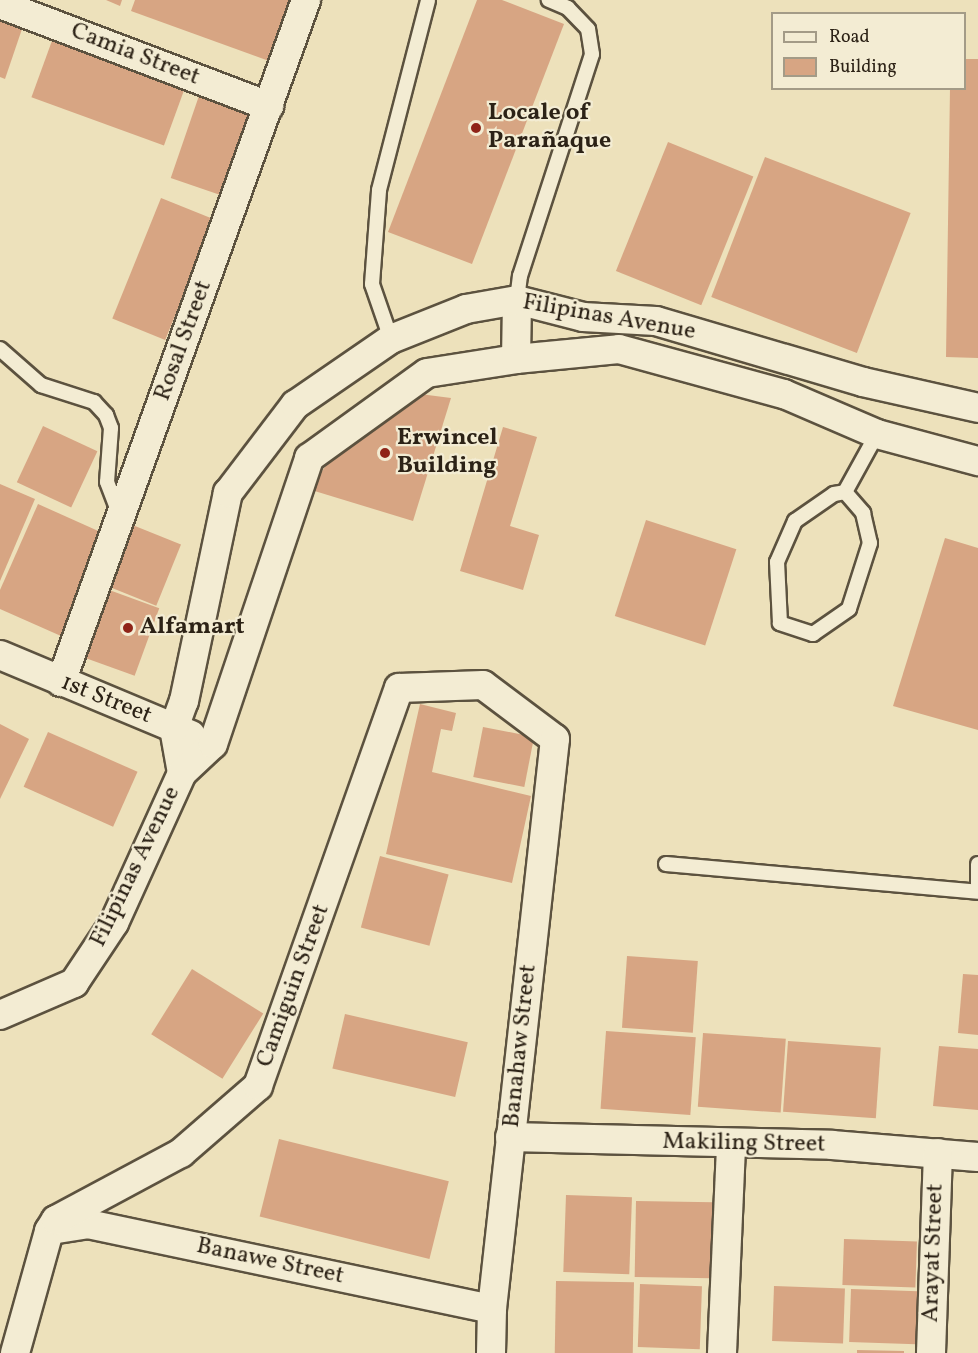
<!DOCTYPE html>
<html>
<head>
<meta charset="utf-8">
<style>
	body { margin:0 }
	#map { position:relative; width:978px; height:1353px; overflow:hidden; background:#ede1bb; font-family:Vollkorn,serif }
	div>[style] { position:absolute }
	.building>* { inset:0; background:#d7a583; transform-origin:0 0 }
	.roads { filter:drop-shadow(2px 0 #5c523f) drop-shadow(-2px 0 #5c523f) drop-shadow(0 2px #5c523f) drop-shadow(0 -2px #5c523f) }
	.service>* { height:14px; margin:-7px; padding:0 7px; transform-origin:7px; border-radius:7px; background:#f3ecd3 }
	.minor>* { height:28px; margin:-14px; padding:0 14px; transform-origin:14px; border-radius:14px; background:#f3ecd3 }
	.dots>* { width:16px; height:16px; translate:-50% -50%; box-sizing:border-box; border:3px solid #f3ecd3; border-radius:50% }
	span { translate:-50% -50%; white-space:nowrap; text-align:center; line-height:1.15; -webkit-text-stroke:4.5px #f3ecd3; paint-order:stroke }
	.street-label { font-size:24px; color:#2c2216 }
	.poi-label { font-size:24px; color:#2c2216; font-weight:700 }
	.left { translate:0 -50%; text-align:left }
	.legend { position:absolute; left:771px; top:12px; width:195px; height:78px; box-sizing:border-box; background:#f3ecd3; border:2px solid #a39b87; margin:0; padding:8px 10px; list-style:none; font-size:18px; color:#2c2216 }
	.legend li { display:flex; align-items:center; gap:12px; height:30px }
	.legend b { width:30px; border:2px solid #a39b87 }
</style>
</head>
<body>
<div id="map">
	<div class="building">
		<div style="clip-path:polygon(106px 0,122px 0,120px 6px)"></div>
		<div style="clip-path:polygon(135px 0,290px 0,269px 61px,131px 11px)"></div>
		<div style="clip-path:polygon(477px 0,502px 0,564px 24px,472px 264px,388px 232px)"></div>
		<div style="clip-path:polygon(0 18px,23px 26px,5px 79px,0 77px)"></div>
		<div style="left:53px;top:38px;width:141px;height:63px;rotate:20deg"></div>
		<div style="clip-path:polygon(964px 59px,978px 59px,978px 358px,946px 357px,950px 88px,964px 88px)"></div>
		<div style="left:201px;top:90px;width:54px;height:93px;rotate:19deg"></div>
		<div style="left:668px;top:142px;width:92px;height:139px;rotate:22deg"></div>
		<div style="left:765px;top:157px;width:156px;height:150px;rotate:21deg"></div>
		<div style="left:161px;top:198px;width:57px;height:130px;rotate:22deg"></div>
		<div style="clip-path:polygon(412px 393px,451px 398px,413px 521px,308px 489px,350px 435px)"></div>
		<div style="left:43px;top:426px;width:60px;height:62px;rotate:25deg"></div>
		<div style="clip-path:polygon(503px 427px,537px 437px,510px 526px,539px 535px,523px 590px,460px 571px)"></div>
		<div style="clip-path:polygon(0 484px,35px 499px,0 581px)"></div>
		<div style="clip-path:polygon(38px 504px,105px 534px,61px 636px,0 609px,0 590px)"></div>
		<div style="left:646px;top:520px;width:95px;height:101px;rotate:18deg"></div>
		<div style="left:130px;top:524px;width:55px;height:66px;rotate:22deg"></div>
		<div style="clip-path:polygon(945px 538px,978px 548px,978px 730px,893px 706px)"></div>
		<div style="left:101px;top:587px;width:62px;height:72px;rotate:20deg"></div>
		<div style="clip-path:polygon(420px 704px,456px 713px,452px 731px,441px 729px,432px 772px,531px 796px,512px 883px,386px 854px)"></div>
		<div style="clip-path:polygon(0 724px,29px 739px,0 799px)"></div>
		<div style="left:483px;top:727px;width:52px;height:51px;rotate:11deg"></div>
		<div style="left:48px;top:732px;width:98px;height:60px;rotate:24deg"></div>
		<div style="left:380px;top:856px;width:71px;height:74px;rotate:15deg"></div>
		<div style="left:627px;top:956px;width:71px;height:72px;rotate:4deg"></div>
		<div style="left:192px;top:969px;width:84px;height:77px;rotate:32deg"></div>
		<div style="clip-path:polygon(963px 974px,978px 975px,978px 1035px,958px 1033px)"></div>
		<div style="left:345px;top:1014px;width:126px;height:56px;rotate:13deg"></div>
		<div style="left:606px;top:1031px;width:90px;height:78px;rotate:4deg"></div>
		<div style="left:703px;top:1033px;width:83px;height:74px;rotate:4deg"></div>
		<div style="left:788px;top:1041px;width:93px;height:71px;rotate:4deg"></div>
		<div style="clip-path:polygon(939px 1046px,978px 1049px,978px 1110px,933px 1106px)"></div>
		<div style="left:279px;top:1139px;width:175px;height:80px;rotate:14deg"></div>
		<div style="left:566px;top:1195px;width:66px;height:77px;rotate:2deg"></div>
		<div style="left:636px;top:1201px;width:77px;height:76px;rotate:1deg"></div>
		<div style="left:844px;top:1239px;width:73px;height:46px;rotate:2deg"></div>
		<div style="left:556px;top:1281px;width:78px;height:72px;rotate:1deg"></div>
		<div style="left:640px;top:1284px;width:62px;height:63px;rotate:2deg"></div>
		<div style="left:774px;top:1286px;width:71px;height:55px;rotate:2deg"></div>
		<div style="left:851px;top:1289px;width:67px;height:53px;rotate:2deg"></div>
		<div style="clip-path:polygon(857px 1350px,904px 1351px,904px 1353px,857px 1353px)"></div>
	</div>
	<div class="roads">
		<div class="service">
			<div style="left:517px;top:300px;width:24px;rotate:-83deg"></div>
			<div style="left:520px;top:276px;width:233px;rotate:-72deg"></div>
			<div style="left:592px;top:54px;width:25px;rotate:-99deg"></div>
			<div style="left:588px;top:29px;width:29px;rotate:-134deg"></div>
			<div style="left:568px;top:8px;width:21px;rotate:-157deg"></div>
			<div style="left:391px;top:339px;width:58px;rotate:-109.1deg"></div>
			<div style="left:372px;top:284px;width:94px;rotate:-85.7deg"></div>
			<div style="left:379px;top:190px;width:196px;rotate:-75.5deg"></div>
			<div style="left:0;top:349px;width:55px;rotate:41.3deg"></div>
			<div style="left:41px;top:385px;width:56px;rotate:17.8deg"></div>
			<div style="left:94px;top:402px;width:18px;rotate:47deg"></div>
			<div style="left:106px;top:415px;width:14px;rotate:69deg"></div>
			<div style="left:111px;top:428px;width:54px;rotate:94.2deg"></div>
			<div style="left:107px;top:482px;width:33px;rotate:69deg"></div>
			<div style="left:845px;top:492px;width:28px;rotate:49deg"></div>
			<div style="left:863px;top:513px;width:31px;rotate:77deg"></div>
			<div style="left:870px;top:543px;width:69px;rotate:107.7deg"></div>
			<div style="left:849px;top:609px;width:44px;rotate:145.2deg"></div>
			<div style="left:813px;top:634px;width:35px;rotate:-162deg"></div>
			<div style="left:780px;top:623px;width:61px;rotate:-92.8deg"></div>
			<div style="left:777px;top:562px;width:45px;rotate:-66.3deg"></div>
			<div style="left:795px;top:521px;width:47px;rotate:-34.7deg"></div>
			<div style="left:834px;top:494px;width:11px;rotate:-10deg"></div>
			<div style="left:845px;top:492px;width:66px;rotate:-61.1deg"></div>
			<div style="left:666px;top:864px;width:313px;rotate:5.1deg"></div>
			<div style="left:978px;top:864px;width:20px;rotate:90deg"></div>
		</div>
		<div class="minor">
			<div style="left:0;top:4px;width:288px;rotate:20.8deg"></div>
			<div style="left:516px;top:359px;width:59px;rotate:-89deg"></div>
			<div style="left:0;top:655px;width:207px;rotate:22.7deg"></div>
			<div style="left:61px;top:682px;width:725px;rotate:-70.24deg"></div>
			<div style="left:182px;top:773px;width:46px;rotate:-100.1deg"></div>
			<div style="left:174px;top:728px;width:29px;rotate:-70deg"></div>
			<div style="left:184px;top:701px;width:213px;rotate:-78.1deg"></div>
			<div style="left:228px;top:493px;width:111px;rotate:-52.7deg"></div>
			<div style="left:295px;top:405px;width:116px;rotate:-34.5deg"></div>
			<div style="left:391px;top:339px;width:81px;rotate:-21.8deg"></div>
			<div style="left:466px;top:309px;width:52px;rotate:-10deg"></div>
			<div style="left:517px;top:300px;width:68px;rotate:14.4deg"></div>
			<div style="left:583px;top:317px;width:73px;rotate:3.1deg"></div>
			<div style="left:656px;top:321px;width:216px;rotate:16.4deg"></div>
			<div style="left:863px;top:382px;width:118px;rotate:12.7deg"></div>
			<div style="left:0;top:1015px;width:81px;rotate:-23.4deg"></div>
			<div style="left:74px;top:983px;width:72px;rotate:-56.3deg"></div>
			<div style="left:114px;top:923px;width:165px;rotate:-65.6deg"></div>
			<div style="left:182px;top:773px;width:42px;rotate:-43.1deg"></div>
			<div style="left:213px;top:744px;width:302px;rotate:-71.4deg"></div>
			<div style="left:309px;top:458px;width:145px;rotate:-35.8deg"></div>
			<div style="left:427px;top:373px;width:90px;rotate:-8.9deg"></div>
			<div style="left:516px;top:359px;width:103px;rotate:-5.5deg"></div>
			<div style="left:619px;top:349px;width:171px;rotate:15.3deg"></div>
			<div style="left:784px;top:394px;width:101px;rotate:23.3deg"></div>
			<div style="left:877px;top:434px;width:105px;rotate:15deg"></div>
			<div style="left:510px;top:1137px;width:322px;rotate:1.4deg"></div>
			<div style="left:832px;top:1145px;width:146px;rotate:4.7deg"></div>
			<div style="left:51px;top:1230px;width:37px;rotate:-9deg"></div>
			<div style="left:88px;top:1224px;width:413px;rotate:11.9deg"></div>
			<div style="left:15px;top:1353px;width:127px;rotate:-74.4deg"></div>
			<div style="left:49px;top:1231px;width:13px;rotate:-58deg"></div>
			<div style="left:56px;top:1220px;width:142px;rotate:-28.2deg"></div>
			<div style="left:181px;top:1153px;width:102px;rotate:-41deg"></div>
			<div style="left:258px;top:1086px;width:422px;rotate:-70.5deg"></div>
			<div style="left:399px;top:688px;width:84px;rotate:-2deg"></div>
			<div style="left:483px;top:685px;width:90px;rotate:36.9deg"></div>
			<div style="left:555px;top:739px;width:573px;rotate:96.31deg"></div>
			<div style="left:492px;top:1309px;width:44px;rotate:91.3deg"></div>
			<div style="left:722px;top:1353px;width:209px;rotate:-87.5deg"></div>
			<div style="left:931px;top:1353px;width:200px;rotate:-88deg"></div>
		</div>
	</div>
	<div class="dots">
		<div style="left:476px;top:128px;background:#8f2418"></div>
		<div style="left:385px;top:453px;background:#8f2418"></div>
		<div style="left:128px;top:628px;background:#8f2418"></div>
	</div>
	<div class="street-label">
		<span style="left:135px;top:55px;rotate:21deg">Camia Street</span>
		<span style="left:609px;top:318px;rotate:10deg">Filipinas Avenue</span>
		<span style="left:184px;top:341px;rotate:-70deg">Rosal Street</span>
		<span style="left:106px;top:700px;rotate:22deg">1st Street</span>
		<span style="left:136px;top:867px;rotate:-64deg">Filipinas Avenue</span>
		<span style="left:294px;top:986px;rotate:-70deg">Camiguin Street</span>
		<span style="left:521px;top:1046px;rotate:-84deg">Banahaw Street</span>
		<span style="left:744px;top:1144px;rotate:1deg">Makiling Street</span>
		<span style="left:934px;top:1253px;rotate:-88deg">Arayat Street</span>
		<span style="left:270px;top:1262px;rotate:12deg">Banawe Street</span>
	</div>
	<div class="poi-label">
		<span class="left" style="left:488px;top:128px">Locale of<br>Parañaque</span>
		<span class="left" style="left:397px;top:453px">Erwincel<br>Building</span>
		<span class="left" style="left:140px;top:628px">Alfamart</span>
	</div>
	<ul class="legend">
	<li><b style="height:8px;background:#f3ecd3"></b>Road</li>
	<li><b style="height:16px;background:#d7a583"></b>Building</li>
	</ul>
</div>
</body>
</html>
